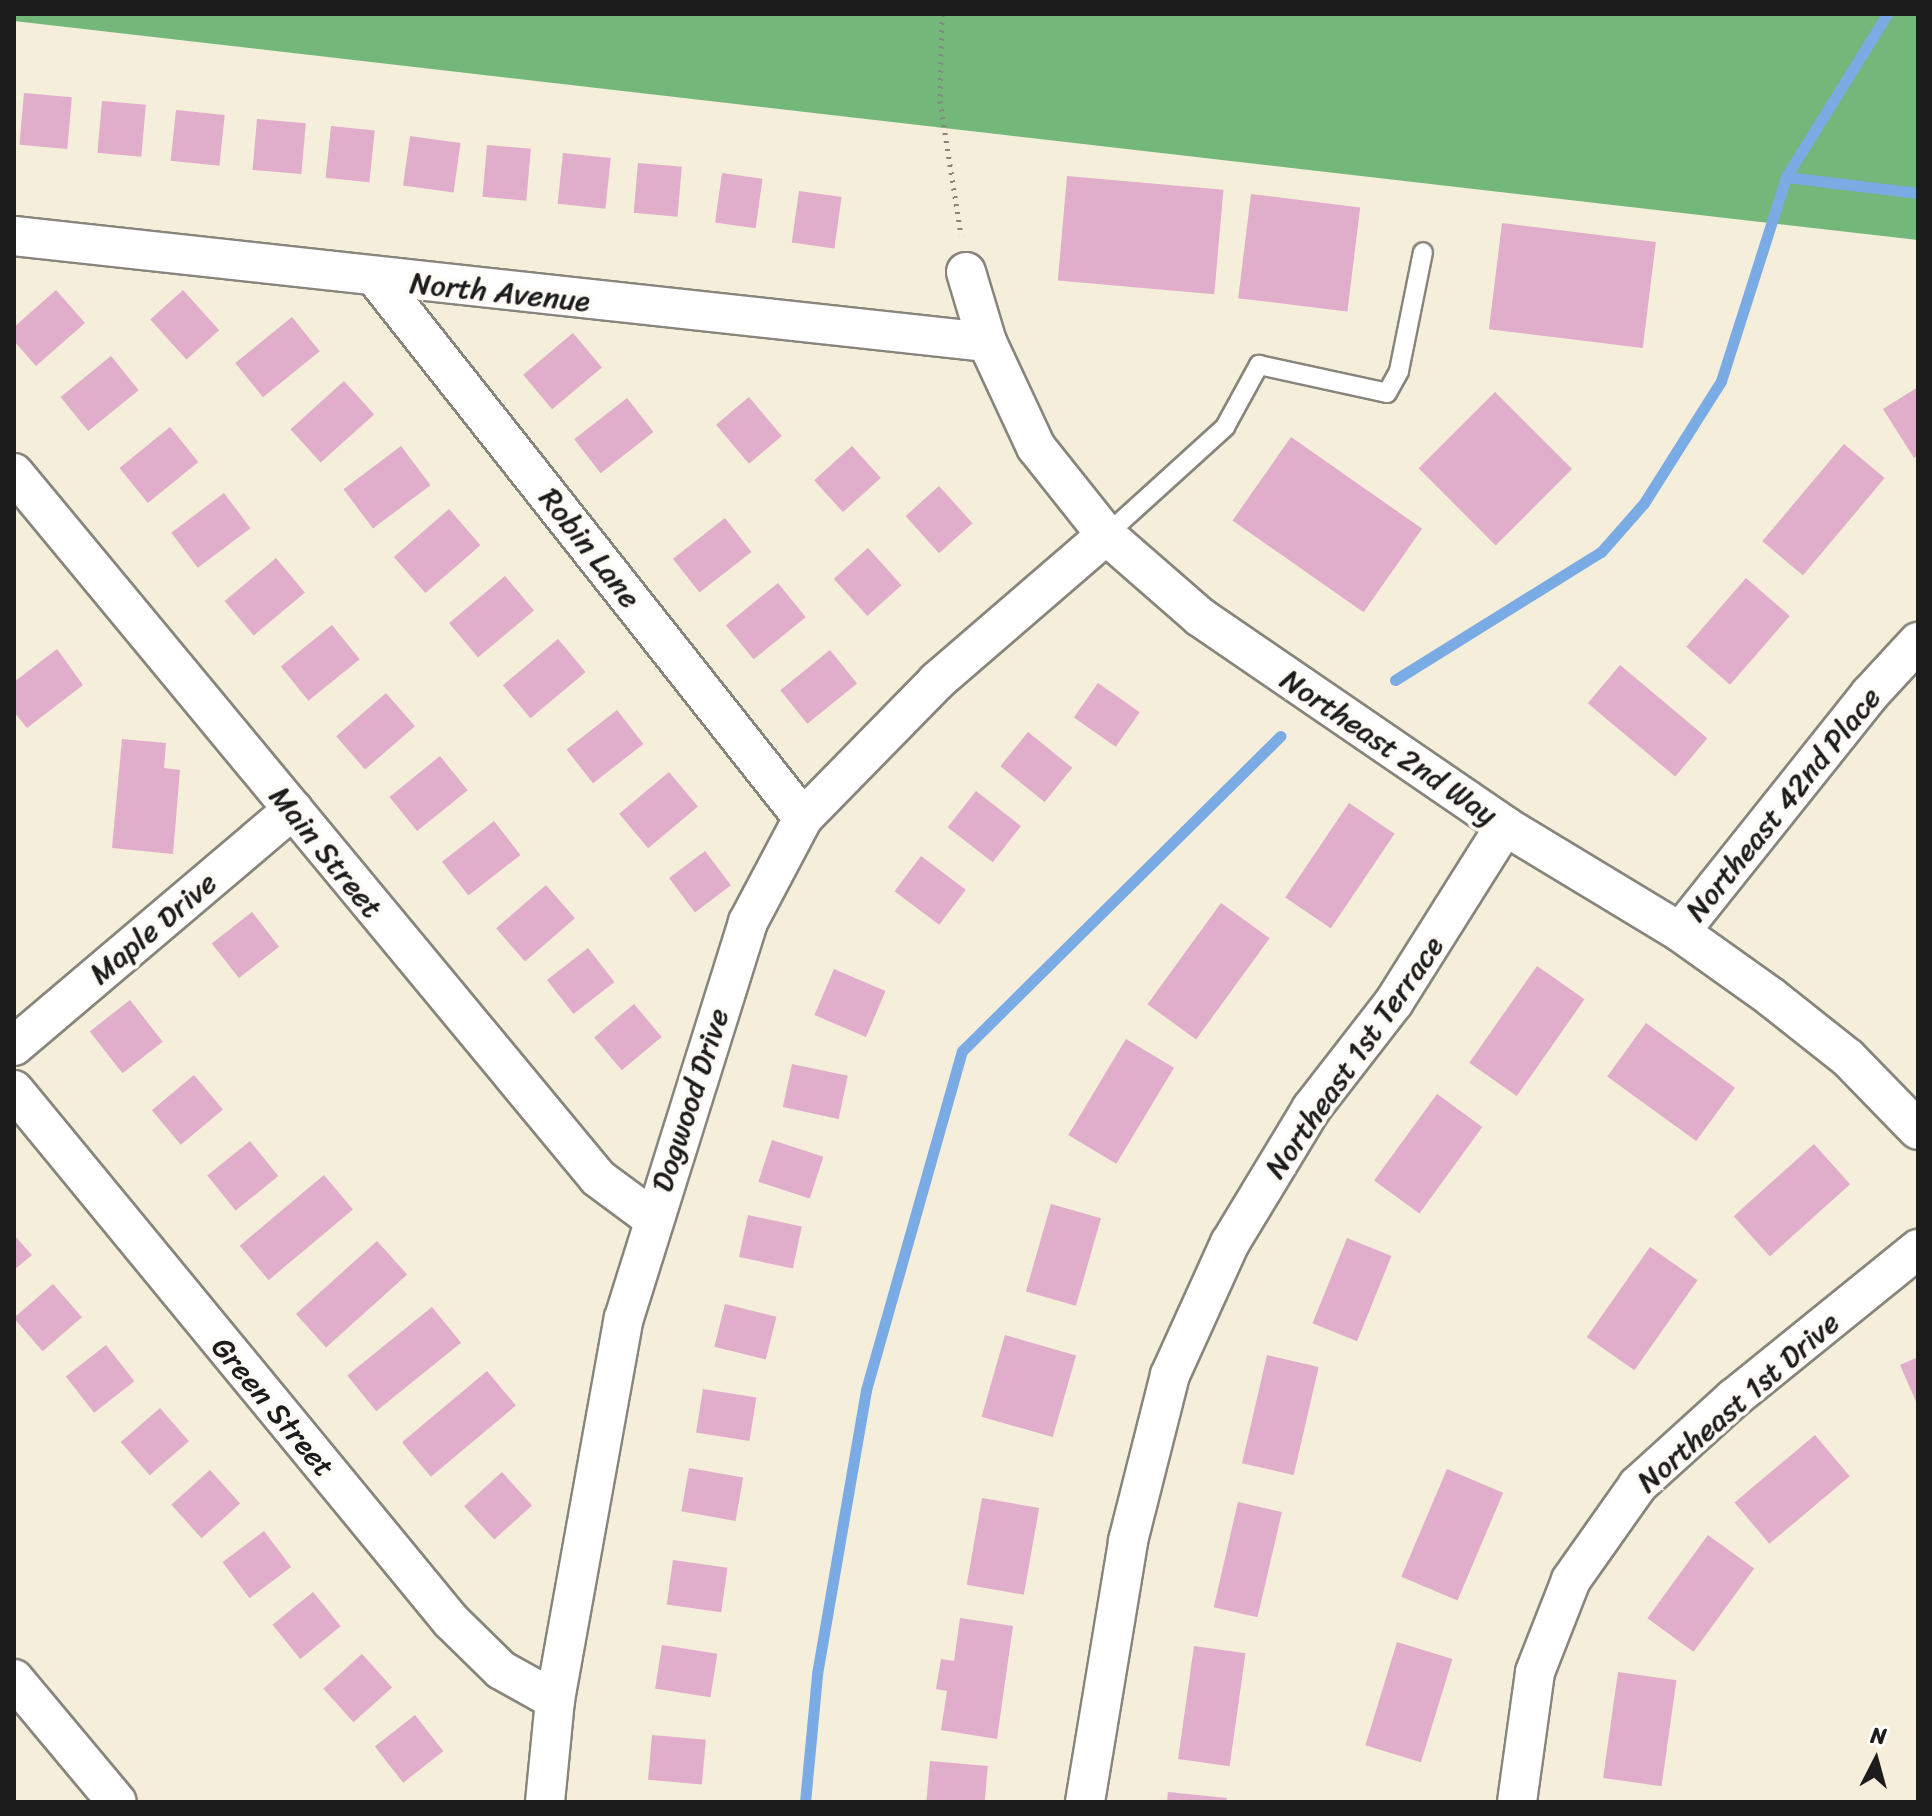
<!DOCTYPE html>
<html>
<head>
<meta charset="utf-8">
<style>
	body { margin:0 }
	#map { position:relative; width:1932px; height:1816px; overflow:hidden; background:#f5eedb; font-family:Sriracha,sans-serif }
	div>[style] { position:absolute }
	.forest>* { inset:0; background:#73b77b }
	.stream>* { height:11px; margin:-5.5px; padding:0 5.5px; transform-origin:5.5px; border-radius:5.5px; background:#7aabe5 }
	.building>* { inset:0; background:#e0adca; transform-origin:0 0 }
	.path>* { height:5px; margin-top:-2.5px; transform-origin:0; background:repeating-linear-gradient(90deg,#88857c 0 2px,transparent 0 8px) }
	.roads { filter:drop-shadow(2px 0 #88857c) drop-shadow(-2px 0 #88857c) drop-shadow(0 2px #88857c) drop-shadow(0 -2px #88857c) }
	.service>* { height:18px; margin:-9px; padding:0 9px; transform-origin:9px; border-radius:9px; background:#fff }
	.minor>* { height:38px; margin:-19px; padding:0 19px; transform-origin:19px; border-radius:19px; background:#fff }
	span { translate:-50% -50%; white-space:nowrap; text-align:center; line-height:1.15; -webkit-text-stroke:8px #fdfcf7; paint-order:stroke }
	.street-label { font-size:30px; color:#1c1c1c }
	.frame { position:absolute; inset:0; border:16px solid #1c1c1c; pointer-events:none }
	.north { position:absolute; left:1836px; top:1720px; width:80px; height:80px; -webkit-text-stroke:6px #fdfcf7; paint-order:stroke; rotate:6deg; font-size:22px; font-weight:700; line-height:32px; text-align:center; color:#1c1c1c }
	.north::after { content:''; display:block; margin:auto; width:28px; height:36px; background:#1c1c1c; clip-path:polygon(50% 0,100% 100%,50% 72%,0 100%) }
</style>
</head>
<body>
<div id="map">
	<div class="forest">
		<div style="clip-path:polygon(14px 14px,1918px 14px,1918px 240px,14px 21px)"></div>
	</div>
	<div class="stream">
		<div style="left:1786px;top:177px;width:133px;rotate:6.9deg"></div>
		<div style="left:1395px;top:680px;width:243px;rotate:-31.9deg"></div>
		<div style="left:1601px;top:552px;width:65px;rotate:-48.7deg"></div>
		<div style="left:1644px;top:503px;width:144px;rotate:-57.7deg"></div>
		<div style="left:1721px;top:381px;width:214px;rotate:-72.3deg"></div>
		<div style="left:1786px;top:177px;width:192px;rotate:-58.2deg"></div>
		<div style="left:805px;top:1802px;width:129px;rotate:-84.6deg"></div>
		<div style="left:817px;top:1674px;width:288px;rotate:-80.2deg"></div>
		<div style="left:866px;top:1390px;width:352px;rotate:-74.2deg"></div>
		<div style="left:962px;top:1051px;width:448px;rotate:-44.7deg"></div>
	</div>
	<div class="building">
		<div style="left:24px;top:93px;width:48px;height:52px;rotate:5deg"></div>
		<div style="left:102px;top:101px;width:44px;height:52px;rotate:5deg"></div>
		<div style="left:176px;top:110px;width:49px;height:51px;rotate:6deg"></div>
		<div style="left:257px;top:119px;width:49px;height:51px;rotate:5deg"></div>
		<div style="left:331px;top:126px;width:44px;height:52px;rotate:6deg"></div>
		<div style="left:410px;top:136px;width:51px;height:50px;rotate:8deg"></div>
		<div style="left:487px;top:145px;width:44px;height:52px;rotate:5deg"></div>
		<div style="left:563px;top:153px;width:48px;height:51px;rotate:6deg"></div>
		<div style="left:638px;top:163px;width:44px;height:50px;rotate:5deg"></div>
		<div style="left:722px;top:173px;width:41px;height:50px;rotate:8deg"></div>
		<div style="left:1067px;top:176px;width:157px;height:105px;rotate:5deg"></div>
		<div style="left:799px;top:191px;width:43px;height:52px;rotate:8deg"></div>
		<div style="left:1251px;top:194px;width:110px;height:105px;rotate:7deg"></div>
		<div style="left:1502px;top:223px;width:155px;height:107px;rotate:7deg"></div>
		<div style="clip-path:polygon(56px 290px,85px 323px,36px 366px,14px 341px,14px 327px)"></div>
		<div style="left:183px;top:290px;width:54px;height:44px;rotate:48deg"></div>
		<div style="left:292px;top:317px;width:44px;height:73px;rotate:51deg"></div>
		<div style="left:573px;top:333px;width:45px;height:65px;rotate:50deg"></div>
		<div style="left:111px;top:356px;width:44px;height:65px;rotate:51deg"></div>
		<div style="left:344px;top:381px;width:45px;height:72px;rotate:48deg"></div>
		<div style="clip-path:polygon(1918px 387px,1918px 456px,1914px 458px,1883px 409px)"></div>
		<div style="left:1495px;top:392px;width:109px;height:108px;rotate:45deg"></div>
		<div style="left:749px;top:397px;width:51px;height:43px;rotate:50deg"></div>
		<div style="left:627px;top:398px;width:43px;height:67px;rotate:52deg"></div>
		<div style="left:170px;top:427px;width:45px;height:65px;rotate:51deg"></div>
		<div style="left:1291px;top:437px;width:160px;height:102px;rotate:35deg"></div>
		<div style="left:1844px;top:444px;width:53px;height:127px;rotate:40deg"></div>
		<div style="left:401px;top:446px;width:49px;height:72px;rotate:53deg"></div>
		<div style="left:852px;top:446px;width:43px;height:51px;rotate:48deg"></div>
		<div style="left:939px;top:486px;width:50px;height:45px;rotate:48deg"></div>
		<div style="left:224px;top:493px;width:44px;height:66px;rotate:53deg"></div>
		<div style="left:449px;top:509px;width:48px;height:73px;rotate:49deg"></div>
		<div style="left:725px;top:518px;width:43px;height:66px;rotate:52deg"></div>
		<div style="left:868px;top:548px;width:50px;height:46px;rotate:48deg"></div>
		<div style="left:276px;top:558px;width:45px;height:67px;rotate:50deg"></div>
		<div style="left:505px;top:576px;width:45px;height:73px;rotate:50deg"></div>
		<div style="left:1746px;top:578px;width:58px;height:91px;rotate:41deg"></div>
		<div style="left:778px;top:583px;width:44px;height:67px;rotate:51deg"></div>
		<div style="left:332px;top:625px;width:44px;height:66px;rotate:51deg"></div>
		<div style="left:558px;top:639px;width:43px;height:72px;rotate:50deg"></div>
		<div style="clip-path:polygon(57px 649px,83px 685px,27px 728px,14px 712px,14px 682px)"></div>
		<div style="left:830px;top:650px;width:43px;height:64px;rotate:51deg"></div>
		<div style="left:1620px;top:665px;width:114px;height:50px;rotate:40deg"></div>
		<div style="left:1098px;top:683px;width:51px;height:42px;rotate:35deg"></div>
		<div style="left:386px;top:693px;width:44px;height:66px;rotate:49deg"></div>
		<div style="left:617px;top:710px;width:43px;height:64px;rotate:52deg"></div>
		<div style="left:1028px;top:732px;width:57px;height:44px;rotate:39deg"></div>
		<div style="clip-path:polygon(122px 739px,166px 743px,164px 768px,180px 770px,173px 854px,112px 848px)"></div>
		<div style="left:440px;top:756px;width:44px;height:65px;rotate:51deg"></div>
		<div style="left:669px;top:772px;width:45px;height:65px;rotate:50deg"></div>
		<div style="left:976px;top:791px;width:57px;height:46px;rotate:38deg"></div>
		<div style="left:1349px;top:803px;width:55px;height:114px;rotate:34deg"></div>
		<div style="left:494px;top:821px;width:43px;height:66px;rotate:52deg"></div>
		<div style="left:705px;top:851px;width:43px;height:45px;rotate:53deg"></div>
		<div style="left:921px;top:856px;width:56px;height:44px;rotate:37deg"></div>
		<div style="left:546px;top:885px;width:44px;height:66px;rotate:49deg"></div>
		<div style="left:1221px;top:903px;width:60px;height:125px;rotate:36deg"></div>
		<div style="left:252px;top:912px;width:44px;height:51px;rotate:52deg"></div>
		<div style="left:588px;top:948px;width:43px;height:52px;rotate:52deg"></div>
		<div style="left:1537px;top:966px;width:58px;height:118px;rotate:35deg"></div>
		<div style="left:834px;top:969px;width:56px;height:50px;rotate:23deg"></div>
		<div style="left:130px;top:1000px;width:53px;height:51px;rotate:52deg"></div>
		<div style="left:634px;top:1004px;width:43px;height:52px;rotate:50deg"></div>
		<div style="left:1646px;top:1023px;width:110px;height:66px;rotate:36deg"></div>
		<div style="left:1126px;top:1039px;width:56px;height:112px;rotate:31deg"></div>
		<div style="left:792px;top:1064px;width:57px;height:44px;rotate:12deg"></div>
		<div style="left:194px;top:1075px;width:45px;height:55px;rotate:50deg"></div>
		<div style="left:1437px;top:1094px;width:56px;height:107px;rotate:36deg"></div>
		<div style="left:772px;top:1140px;width:54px;height:44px;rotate:18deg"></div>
		<div style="left:250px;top:1141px;width:45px;height:55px;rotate:51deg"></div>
		<div style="left:1814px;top:1144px;width:54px;height:108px;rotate:48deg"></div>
		<div style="left:324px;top:1175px;width:45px;height:110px;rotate:50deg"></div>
		<div style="left:1051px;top:1204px;width:52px;height:91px;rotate:16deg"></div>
		<div style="left:748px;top:1215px;width:55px;height:43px;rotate:12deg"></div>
		<div style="clip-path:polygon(14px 1235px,32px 1255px,14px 1270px)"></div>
		<div style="left:1347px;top:1238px;width:48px;height:92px;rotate:22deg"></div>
		<div style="left:377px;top:1241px;width:45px;height:109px;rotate:48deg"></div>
		<div style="left:1650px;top:1247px;width:58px;height:110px;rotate:35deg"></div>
		<div style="left:53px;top:1284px;width:44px;height:52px;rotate:49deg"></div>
		<div style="left:725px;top:1304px;width:53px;height:44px;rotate:14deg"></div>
		<div style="left:432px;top:1307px;width:46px;height:109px;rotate:51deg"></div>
		<div style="left:1005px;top:1335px;width:74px;height:85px;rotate:16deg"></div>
		<div style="left:106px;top:1345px;width:46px;height:51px;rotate:52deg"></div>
		<div style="left:1267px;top:1355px;width:53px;height:111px;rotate:13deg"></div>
		<div style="clip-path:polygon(1918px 1357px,1918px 1406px,1900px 1365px)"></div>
		<div style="left:487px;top:1371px;width:45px;height:111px;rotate:50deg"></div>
		<div style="left:703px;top:1389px;width:54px;height:44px;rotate:9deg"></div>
		<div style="left:160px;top:1408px;width:44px;height:52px;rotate:49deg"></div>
		<div style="left:1815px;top:1435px;width:54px;height:105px;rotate:50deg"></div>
		<div style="left:689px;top:1468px;width:55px;height:44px;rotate:10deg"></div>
		<div style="left:1447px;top:1469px;width:61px;height:117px;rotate:23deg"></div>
		<div style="left:210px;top:1470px;width:45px;height:52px;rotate:48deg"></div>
		<div style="left:502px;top:1472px;width:45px;height:51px;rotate:48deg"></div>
		<div style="left:982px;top:1498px;width:58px;height:88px;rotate:10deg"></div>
		<div style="left:1238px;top:1502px;width:45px;height:108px;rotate:13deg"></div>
		<div style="left:264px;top:1531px;width:45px;height:52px;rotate:53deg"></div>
		<div style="left:1708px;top:1535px;width:57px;height:103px;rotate:36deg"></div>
		<div style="left:673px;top:1560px;width:55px;height:45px;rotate:8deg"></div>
		<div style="left:313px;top:1592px;width:44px;height:52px;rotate:51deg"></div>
		<div style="clip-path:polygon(960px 1618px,1013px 1626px,997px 1739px,941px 1730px,947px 1691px,936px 1689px,941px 1659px,954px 1661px)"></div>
		<div style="left:1397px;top:1642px;width:58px;height:108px;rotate:17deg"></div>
		<div style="left:662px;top:1645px;width:56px;height:44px;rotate:9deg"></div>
		<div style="left:1194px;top:1646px;width:52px;height:114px;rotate:8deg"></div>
		<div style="left:362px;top:1654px;width:45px;height:52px;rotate:48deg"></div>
		<div style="left:1618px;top:1672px;width:59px;height:107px;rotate:8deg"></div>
		<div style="left:415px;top:1715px;width:46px;height:51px;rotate:52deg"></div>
		<div style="left:652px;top:1735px;width:54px;height:45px;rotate:5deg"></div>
		<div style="left:930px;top:1761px;width:58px;height:41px;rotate:5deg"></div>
		<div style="clip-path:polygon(1168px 1792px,1227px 1798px,1226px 1802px,1167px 1802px)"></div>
	</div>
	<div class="path">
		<div style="left:942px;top:14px;width:87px;rotate:91.3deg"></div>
		<div style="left:940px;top:101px;width:136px;rotate:81.1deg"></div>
	</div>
	<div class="roads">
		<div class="service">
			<div style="left:1106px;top:535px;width:161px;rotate:-42.2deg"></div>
			<div style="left:1225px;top:427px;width:71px;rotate:-61.3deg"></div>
			<div style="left:1259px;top:365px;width:131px;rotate:12.3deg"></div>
			<div style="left:1387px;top:393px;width:25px;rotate:-61deg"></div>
			<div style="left:1399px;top:371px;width:121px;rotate:-78.6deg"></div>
		</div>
		<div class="minor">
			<div style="left:14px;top:236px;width:979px;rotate:6.22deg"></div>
			<div style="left:966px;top:272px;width:73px;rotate:73.3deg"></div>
			<div style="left:987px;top:342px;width:116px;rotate:65deg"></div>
			<div style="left:1036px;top:447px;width:112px;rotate:51.5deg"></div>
			<div style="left:1106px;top:535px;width:125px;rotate:41.1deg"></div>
			<div style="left:1200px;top:617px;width:370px;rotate:34.4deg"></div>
			<div style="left:1505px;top:826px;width:205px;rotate:31.2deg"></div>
			<div style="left:1680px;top:932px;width:112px;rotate:35.5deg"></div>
			<div style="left:1771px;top:997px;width:98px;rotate:38.4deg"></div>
			<div style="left:1848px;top:1058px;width:100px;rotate:45.8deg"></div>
			<div style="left:376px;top:278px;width:688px;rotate:51.67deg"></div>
			<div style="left:14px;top:473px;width:915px;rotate:50.36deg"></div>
			<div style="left:598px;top:1178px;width:67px;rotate:36.5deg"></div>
			<div style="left:1680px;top:932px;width:305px;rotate:-51.4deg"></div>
			<div style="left:1870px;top:694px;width:71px;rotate:-47.3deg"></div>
			<div style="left:14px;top:1046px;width:366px;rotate:-40.3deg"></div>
			<div style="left:14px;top:1090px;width:688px;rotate:50.55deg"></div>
			<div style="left:451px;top:1621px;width:70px;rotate:44.4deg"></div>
			<div style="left:501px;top:1670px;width:62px;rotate:29.1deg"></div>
			<div style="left:14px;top:1679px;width:160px;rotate:50.1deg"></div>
			<div style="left:545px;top:1802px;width:102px;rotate:-84.4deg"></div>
			<div style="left:555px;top:1700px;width:388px;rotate:-79.8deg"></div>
			<div style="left:624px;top:1318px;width:415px;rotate:-72.6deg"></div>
			<div style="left:748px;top:922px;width:118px;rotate:-62.1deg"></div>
			<div style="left:803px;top:818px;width:192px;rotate:-45.6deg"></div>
			<div style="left:937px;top:681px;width:223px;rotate:-40.8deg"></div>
			<div style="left:1085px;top:1802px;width:265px;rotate:-80.6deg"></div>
			<div style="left:1128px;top:1541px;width:171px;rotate:-75.8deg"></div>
			<div style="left:1170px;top:1375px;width:145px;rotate:-65.6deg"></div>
			<div style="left:1230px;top:1243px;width:157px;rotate:-58.8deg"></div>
			<div style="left:1311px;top:1109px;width:135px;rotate:-52.2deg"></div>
			<div style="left:1394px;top:1002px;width:208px;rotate:-57.8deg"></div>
			<div style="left:1517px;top:1802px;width:131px;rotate:-82.1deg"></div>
			<div style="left:1535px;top:1672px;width:99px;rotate:-68.6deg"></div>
			<div style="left:1571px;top:1580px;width:116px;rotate:-54.8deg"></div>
			<div style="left:1638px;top:1485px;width:130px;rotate:-42.2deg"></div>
			<div style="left:1734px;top:1398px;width:237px;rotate:-39deg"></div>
		</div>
	</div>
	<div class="street-label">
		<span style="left:500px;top:292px;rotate:6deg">North Avenue</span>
		<span style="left:590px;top:548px;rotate:52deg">Robin Lane</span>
		<span style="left:1389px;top:747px;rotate:34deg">Northeast 2nd Way</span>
		<span style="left:1783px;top:804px;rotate:-51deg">Northeast 42nd Place</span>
		<span style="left:326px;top:852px;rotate:51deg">Main Street</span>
		<span style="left:153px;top:928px;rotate:-40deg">Maple Drive</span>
		<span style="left:1354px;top:1057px;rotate:-55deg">Northeast 1st Terrace</span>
		<span style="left:690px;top:1100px;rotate:-72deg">Dogwood Drive</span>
		<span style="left:1738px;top:1402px;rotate:-41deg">Northeast 1st Drive</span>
		<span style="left:273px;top:1407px;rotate:50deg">Green Street</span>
	</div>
	<div class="frame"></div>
	<div class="north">N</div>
</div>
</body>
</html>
